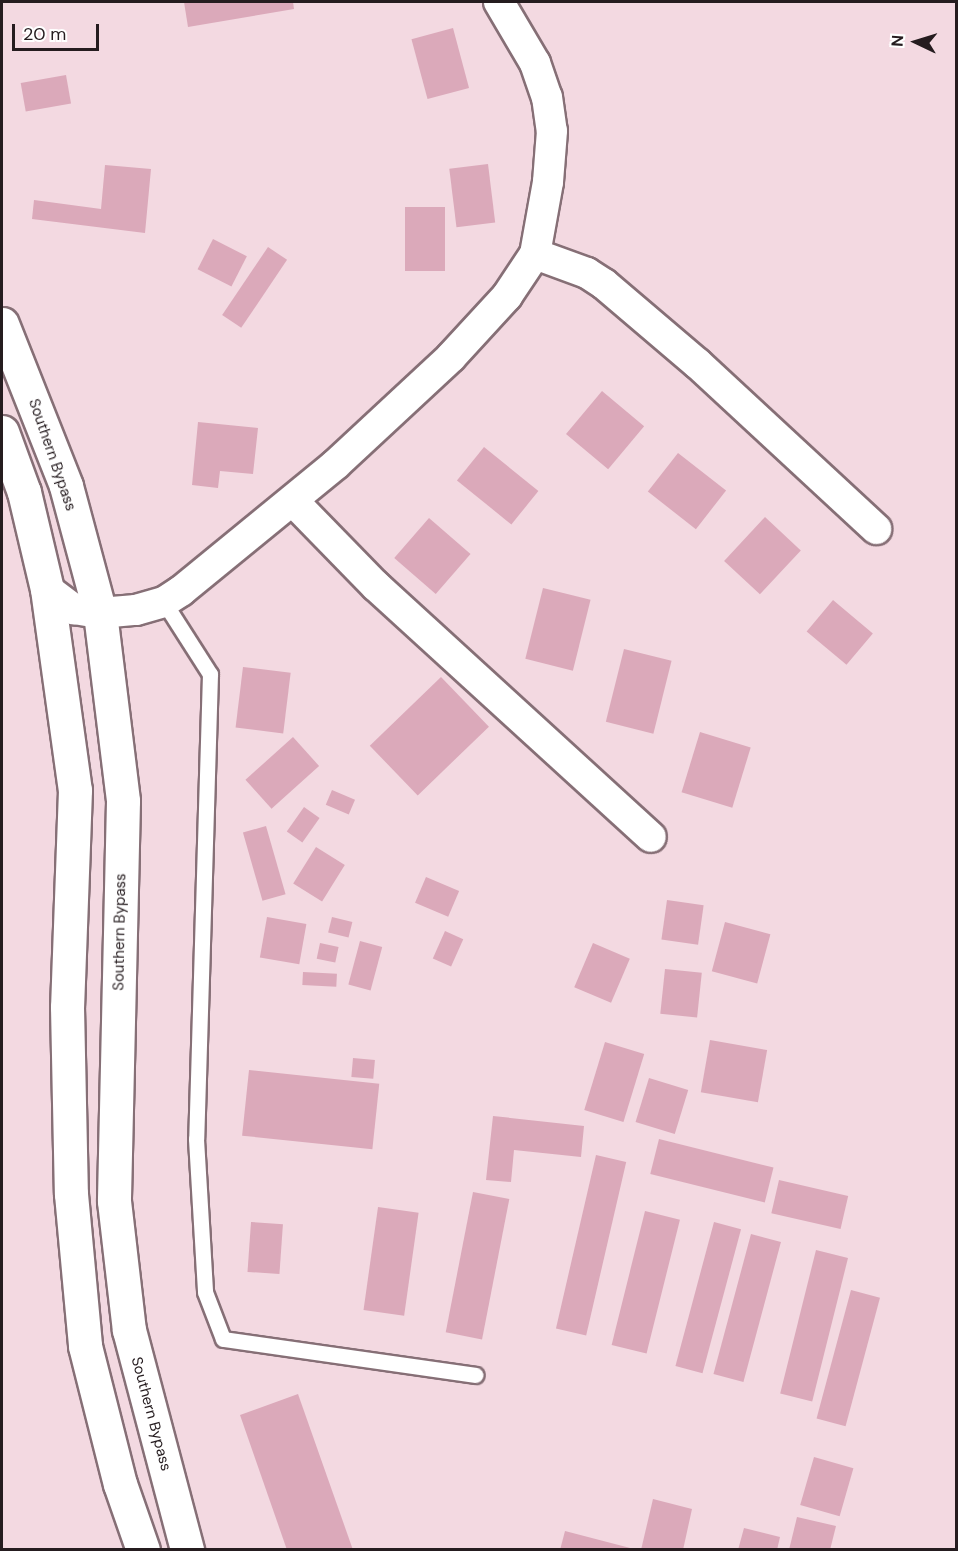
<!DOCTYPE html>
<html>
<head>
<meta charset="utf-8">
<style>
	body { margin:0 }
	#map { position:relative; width:958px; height:1551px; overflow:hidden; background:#f3d9e1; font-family:"DM Sans",sans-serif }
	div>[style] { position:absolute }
	.building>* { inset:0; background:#dba9ba; transform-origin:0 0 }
	.roads { filter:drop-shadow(2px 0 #866f76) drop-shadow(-2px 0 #866f76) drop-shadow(0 2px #866f76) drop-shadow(0 -2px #866f76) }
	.service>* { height:15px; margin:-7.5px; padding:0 7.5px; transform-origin:7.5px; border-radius:7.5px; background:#fff }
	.minor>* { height:30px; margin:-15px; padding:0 15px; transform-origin:15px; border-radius:15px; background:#fff }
	.secondary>* { height:33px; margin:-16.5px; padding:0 16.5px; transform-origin:16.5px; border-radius:16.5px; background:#fff }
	span { translate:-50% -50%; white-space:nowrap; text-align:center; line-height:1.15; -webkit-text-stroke:4.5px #fff; paint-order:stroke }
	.street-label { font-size:15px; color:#251c1f }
	.frame { position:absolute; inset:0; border:3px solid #251c1f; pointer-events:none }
	.north { position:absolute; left:886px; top:12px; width:60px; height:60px; -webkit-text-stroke:4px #fff; paint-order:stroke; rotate:274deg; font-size:16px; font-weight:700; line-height:24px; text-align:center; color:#251c1f }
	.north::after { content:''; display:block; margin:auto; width:21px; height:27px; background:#251c1f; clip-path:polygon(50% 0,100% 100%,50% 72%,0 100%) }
	.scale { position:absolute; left:12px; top:24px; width:87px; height:27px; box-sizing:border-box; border:3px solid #251c1f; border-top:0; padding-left:8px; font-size:18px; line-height:21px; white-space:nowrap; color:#251c1f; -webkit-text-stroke:4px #fff; paint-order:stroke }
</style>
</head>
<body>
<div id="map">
	<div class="building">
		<div style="clip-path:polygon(184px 2px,293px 2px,294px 9px,188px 27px)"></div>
		<div style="left:453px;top:28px;width:62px;height:43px;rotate:75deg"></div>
		<div style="left:66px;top:75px;width:29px;height:46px;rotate:80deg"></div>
		<div style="left:488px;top:164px;width:59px;height:39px;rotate:83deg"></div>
		<div style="clip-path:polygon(105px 165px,151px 169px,145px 233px,32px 219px,34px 200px,101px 209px)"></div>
		<div style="left:405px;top:207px;width:40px;height:64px"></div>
		<div style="left:213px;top:239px;width:38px;height:34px;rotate:27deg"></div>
		<div style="left:268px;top:247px;width:23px;height:82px;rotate:34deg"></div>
		<div style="left:602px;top:391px;width:55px;height:56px;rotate:40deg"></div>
		<div style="clip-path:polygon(198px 422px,258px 428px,253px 474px,220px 471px,218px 488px,192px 485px)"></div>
		<div style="left:484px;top:447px;width:70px;height:43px;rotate:39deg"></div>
		<div style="left:678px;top:453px;width:61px;height:49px;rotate:38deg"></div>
		<div style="left:765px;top:517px;width:49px;height:60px;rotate:43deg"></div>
		<div style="left:429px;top:518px;width:55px;height:53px;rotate:41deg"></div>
		<div style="left:543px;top:588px;width:49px;height:73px;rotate:14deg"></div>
		<div style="left:833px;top:600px;width:52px;height:41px;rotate:40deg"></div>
		<div style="left:624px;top:649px;width:49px;height:75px;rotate:14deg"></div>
		<div style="left:243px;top:667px;width:48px;height:61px;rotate:7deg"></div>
		<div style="left:441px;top:677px;width:69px;height:99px;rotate:46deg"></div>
		<div style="left:700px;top:732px;width:53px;height:63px;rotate:17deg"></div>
		<div style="left:293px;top:737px;width:39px;height:64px;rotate:48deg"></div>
		<div style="left:332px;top:790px;width:25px;height:16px;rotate:23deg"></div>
		<div style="left:304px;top:807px;width:19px;height:30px;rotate:35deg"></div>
		<div style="left:266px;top:826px;width:71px;height:24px;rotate:74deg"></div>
		<div style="left:316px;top:847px;width:34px;height:43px;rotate:32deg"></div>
		<div style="left:426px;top:877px;width:36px;height:28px;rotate:23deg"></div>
		<div style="left:667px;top:900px;width:37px;height:40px;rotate:8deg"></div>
		<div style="left:267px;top:917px;width:40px;height:41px;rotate:10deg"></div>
		<div style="left:332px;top:917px;width:21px;height:16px;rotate:14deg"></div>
		<div style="left:725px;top:922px;width:47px;height:51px;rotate:15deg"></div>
		<div style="left:445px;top:931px;width:20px;height:30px;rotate:24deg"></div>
		<div style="left:360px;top:941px;width:23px;height:45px;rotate:15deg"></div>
		<div style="left:320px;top:943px;width:19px;height:16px;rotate:12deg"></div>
		<div style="left:593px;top:943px;width:40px;height:48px;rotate:23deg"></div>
		<div style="left:665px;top:969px;width:37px;height:45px;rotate:6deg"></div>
		<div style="left:303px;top:972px;width:34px;height:13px;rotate:3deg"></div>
		<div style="left:710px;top:1040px;width:58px;height:53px;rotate:10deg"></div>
		<div style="left:605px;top:1042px;width:41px;height:71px;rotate:17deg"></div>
		<div style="left:353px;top:1058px;width:22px;height:19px;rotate:5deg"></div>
		<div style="left:249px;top:1070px;width:131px;height:66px;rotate:6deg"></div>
		<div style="left:649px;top:1078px;width:41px;height:46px;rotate:17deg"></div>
		<div style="clip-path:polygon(493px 1116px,584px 1126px,581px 1157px,514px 1150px,511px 1182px,486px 1180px)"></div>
		<div style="left:659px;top:1139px;width:118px;height:36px;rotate:14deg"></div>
		<div style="left:596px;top:1155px;width:31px;height:178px;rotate:13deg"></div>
		<div style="left:779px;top:1180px;width:71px;height:34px;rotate:13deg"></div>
		<div style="left:473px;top:1192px;width:37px;height:143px;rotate:11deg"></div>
		<div style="left:378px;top:1207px;width:41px;height:104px;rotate:8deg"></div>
		<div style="left:645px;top:1211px;width:36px;height:138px;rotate:14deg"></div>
		<div style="left:251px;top:1222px;width:32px;height:50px;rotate:4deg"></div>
		<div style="left:714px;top:1222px;width:28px;height:149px;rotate:15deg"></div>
		<div style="left:751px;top:1234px;width:31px;height:145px;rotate:15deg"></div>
		<div style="left:816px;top:1250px;width:33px;height:148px;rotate:14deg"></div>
		<div style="left:851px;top:1290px;width:30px;height:133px;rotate:15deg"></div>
		<div style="clip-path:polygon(298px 1394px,353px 1550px,287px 1550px,240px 1415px)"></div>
		<div style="left:814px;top:1457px;width:41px;height:50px;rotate:16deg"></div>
		<div style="clip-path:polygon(653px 1499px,692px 1509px,683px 1550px,641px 1550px)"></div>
		<div style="clip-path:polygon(797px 1517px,836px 1526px,830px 1550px,789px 1550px)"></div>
		<div style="clip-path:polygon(744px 1528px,780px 1537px,777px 1550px,738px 1550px)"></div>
		<div style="clip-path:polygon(565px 1531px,634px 1549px,634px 1550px,560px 1550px)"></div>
	</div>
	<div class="roads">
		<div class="service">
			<div style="left:164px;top:602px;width:85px;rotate:57.4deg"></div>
			<div style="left:210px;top:674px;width:465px;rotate:91.7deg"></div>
			<div style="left:196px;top:1139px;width:153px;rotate:86.6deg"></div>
			<div style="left:205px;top:1292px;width:50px;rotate:69deg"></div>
			<div style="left:223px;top:1339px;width:255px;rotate:8.1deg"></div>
		</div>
		<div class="minor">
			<div style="left:499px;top:2px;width:71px;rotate:59.5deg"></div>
			<div style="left:535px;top:63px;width:36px;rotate:71deg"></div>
			<div style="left:547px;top:97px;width:34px;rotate:82deg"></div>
			<div style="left:552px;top:131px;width:51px;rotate:94.5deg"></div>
			<div style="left:548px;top:182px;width:73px;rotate:100.2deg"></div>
			<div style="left:293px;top:501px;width:119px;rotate:45.7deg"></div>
			<div style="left:376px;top:586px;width:372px;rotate:42.4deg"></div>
			<div style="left:47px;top:589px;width:34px;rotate:37deg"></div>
			<div style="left:74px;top:609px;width:26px;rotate:9deg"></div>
			<div style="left:100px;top:613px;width:36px;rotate:-5deg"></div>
			<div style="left:136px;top:610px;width:29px;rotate:-16deg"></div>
			<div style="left:164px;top:602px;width:20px;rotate:-33deg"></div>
			<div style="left:181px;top:591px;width:200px;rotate:-39.3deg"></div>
			<div style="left:336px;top:464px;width:157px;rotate:-42.9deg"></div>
			<div style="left:451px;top:357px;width:83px;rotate:-47.4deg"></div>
			<div style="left:507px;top:296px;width:50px;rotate:-56.3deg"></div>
			<div style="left:535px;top:254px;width:55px;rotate:20.1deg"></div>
			<div style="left:587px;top:273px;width:20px;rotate:33deg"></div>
			<div style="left:604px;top:284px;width:123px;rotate:40.4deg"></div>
			<div style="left:698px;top:364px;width:243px;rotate:42.8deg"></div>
		</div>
		<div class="secondary">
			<div style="left:2px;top:324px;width:174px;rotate:68.4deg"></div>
			<div style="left:66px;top:486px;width:131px;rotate:75deg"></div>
			<div style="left:100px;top:613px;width:189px;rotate:83deg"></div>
			<div style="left:123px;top:801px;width:400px;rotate:91.3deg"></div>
			<div style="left:114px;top:1201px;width:130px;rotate:83.4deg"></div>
			<div style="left:129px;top:1330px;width:228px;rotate:75.2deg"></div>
			<div style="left:2px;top:432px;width:64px;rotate:69.9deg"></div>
			<div style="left:24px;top:492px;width:100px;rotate:76.7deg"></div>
			<div style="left:47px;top:589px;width:203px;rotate:82.1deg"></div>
			<div style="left:75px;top:790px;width:217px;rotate:92.1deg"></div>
			<div style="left:67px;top:1007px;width:187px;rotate:88.8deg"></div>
			<div style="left:71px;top:1194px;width:153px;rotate:84.7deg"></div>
			<div style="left:85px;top:1346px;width:142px;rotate:75.8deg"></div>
			<div style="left:120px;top:1484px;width:70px;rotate:70.8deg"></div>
		</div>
	</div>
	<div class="street-label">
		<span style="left:52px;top:455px;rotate:71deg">Southern Bypass</span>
		<span style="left:120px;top:932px;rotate:-89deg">Southern Bypass</span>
		<span style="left:151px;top:1414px;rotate:75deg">Southern Bypass</span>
	</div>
	<div class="frame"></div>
	<div class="north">N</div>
	<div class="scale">20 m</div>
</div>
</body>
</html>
